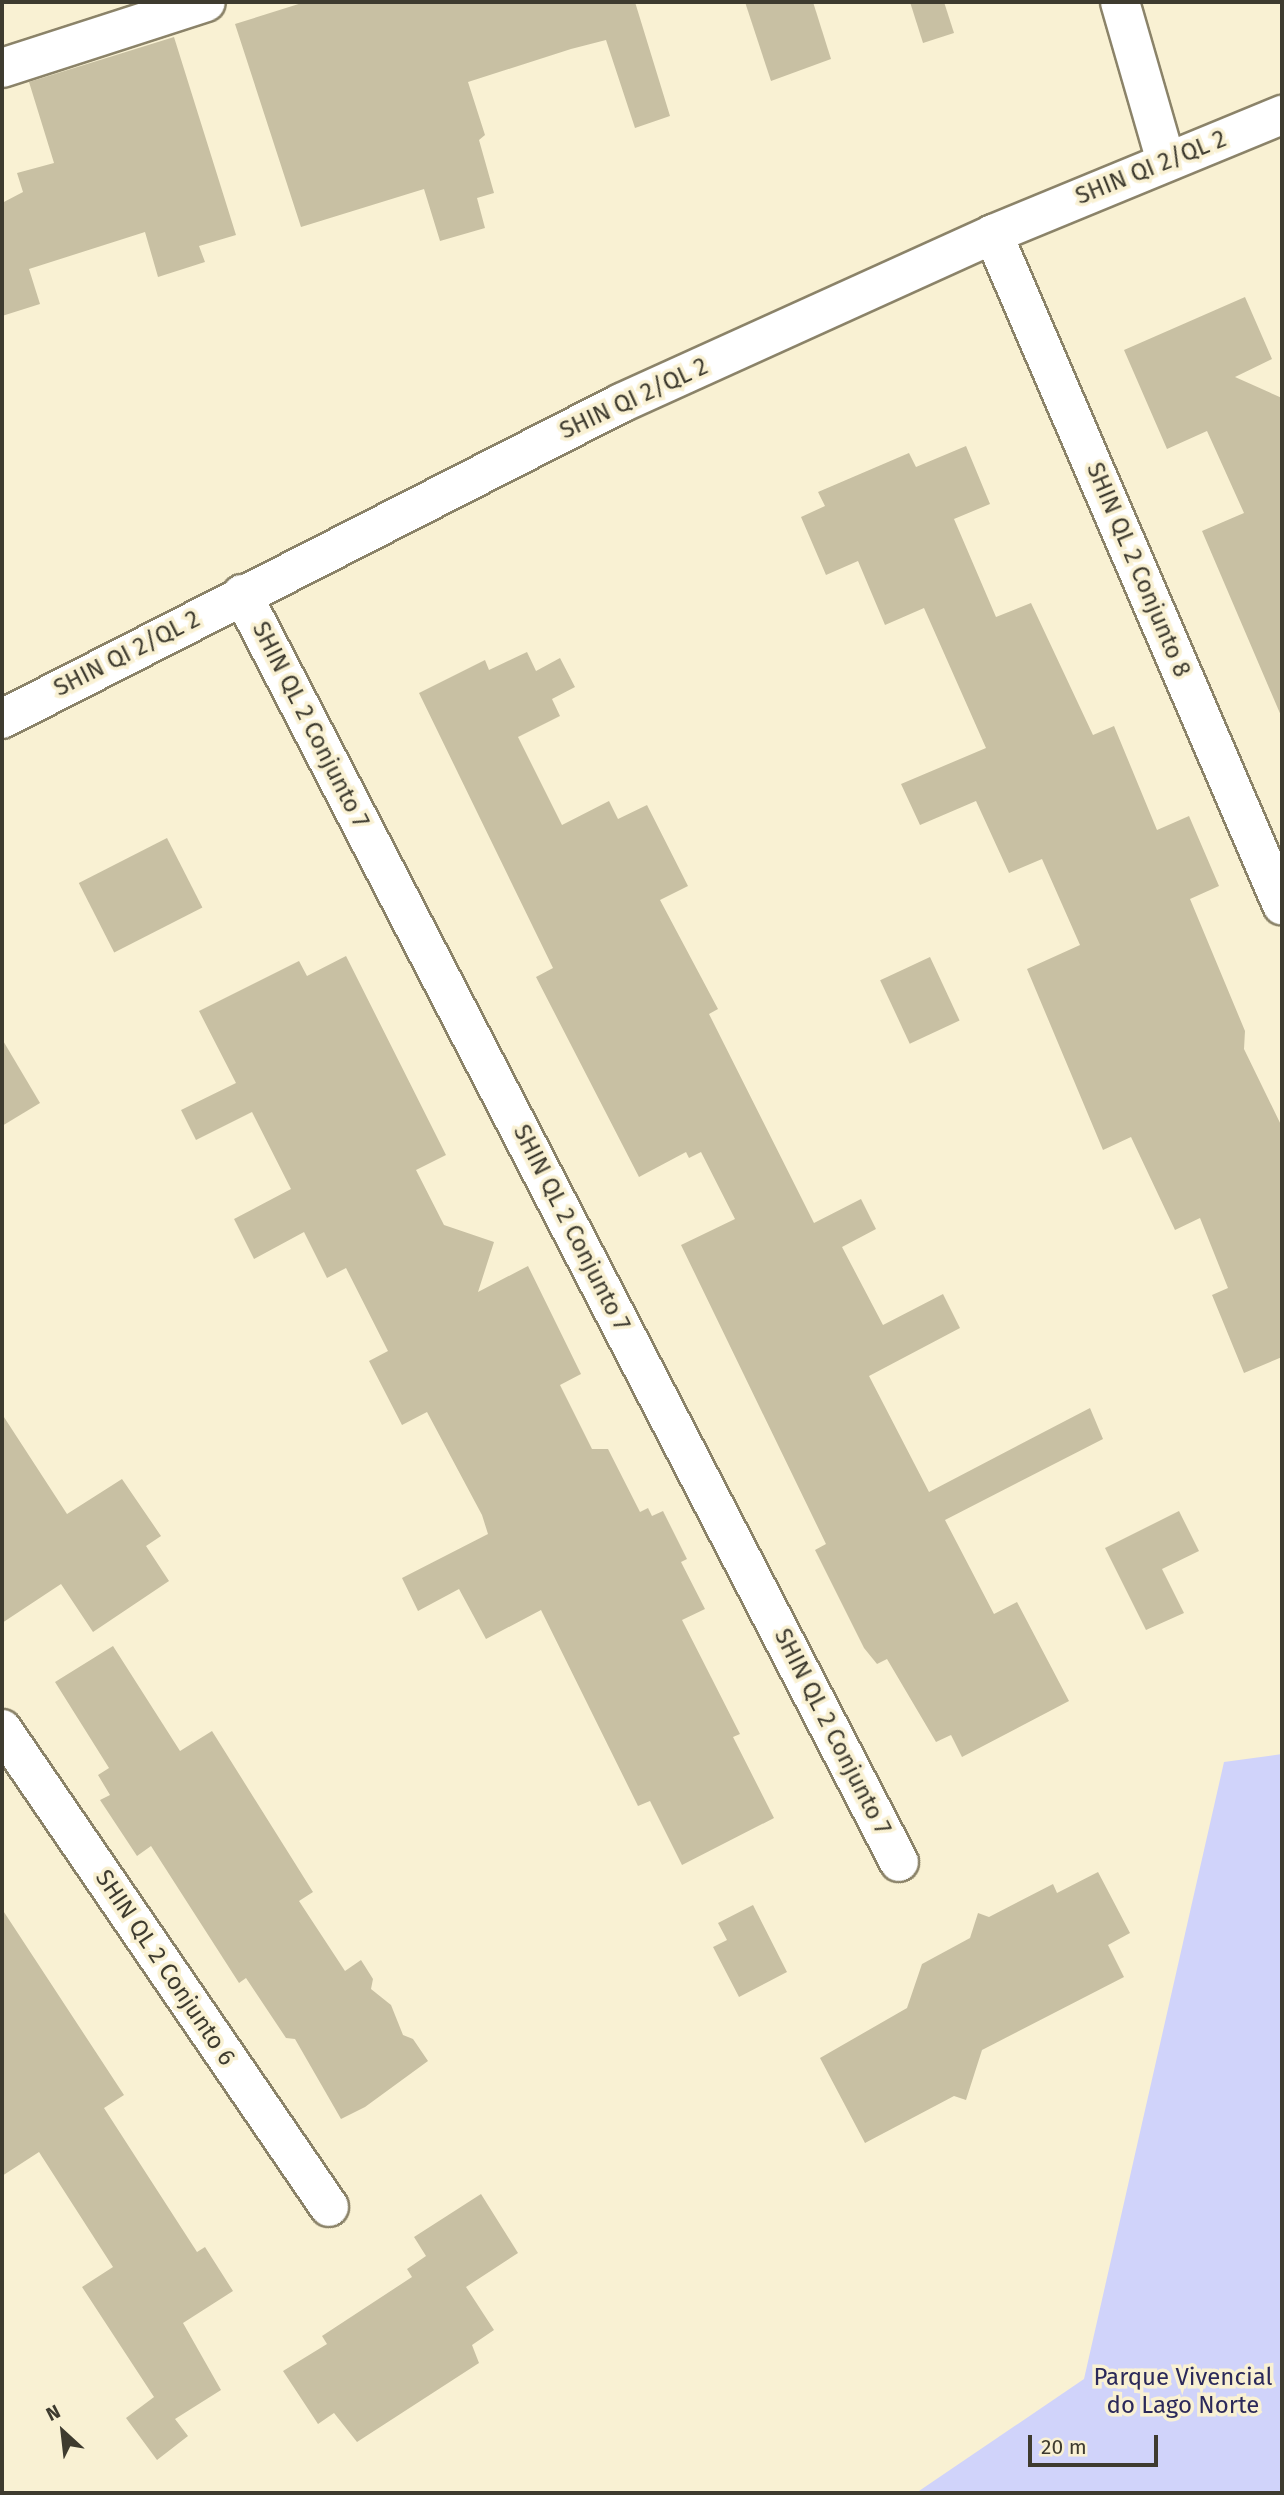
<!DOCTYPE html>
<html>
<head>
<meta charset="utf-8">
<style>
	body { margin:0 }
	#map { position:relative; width:1284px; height:2495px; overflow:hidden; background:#f9f1d3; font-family:"Fira Sans",sans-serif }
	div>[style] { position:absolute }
	.green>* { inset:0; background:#d0d3fa }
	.building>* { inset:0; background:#c8c0a3; transform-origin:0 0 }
	.roads { filter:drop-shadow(2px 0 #8b8369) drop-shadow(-2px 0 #8b8369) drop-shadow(0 2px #8b8369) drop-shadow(0 -2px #8b8369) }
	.street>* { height:38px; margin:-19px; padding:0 19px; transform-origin:19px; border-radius:19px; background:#fff }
	.secondary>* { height:38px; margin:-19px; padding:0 19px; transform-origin:19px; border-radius:19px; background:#fff }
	span { translate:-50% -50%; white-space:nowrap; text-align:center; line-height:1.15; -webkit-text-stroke:7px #f9f1d3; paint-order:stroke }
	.street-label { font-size:24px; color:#3e3b2f }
	.park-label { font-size:24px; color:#2b295a }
	.frame { position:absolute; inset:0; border:4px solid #3e3b2f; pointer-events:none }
	.north { position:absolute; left:28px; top:2397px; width:70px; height:70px; -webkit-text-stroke:5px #f9f1d3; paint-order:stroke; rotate:333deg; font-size:19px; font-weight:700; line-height:28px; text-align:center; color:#3e3b2f }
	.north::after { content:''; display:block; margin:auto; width:24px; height:32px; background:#3e3b2f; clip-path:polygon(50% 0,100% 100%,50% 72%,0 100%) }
	.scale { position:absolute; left:1028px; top:2435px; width:130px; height:32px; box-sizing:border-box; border:4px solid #3e3b2f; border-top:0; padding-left:9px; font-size:21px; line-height:24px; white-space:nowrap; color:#3e3b2f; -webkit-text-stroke:5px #f9f1d3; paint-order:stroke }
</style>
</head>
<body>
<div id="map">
	<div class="green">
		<div style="clip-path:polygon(1282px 1754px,1282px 2493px,916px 2493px,1084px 2379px,1224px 1762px)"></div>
	</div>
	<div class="building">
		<div style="clip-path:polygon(305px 2px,635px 2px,670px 116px,635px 128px,606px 40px,571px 49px,468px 82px,485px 135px,479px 140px,494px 193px,477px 198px,485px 228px,440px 241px,424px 189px,301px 227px,235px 24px)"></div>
		<div style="clip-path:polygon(745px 2px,813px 2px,831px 59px,771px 81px)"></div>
		<div style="clip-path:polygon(910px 2px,944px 2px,954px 33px,923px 43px)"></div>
		<div style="clip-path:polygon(174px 37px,236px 235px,199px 246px,205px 262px,158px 277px,145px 232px,29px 269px,40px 304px,2px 316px,2px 203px,23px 192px,17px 173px,54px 163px,29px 82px)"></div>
		<div style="clip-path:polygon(1245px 297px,1272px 359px,1235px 377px,1282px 398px,1282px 718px,1202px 531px,1244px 513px,1207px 431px,1167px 449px,1124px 350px)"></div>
		<div style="clip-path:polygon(966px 446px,990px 504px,954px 519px,996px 617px,1031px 603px,1093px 735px,1114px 726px,1157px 830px,1189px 816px,1219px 886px,1190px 899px,1245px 1031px,1244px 1049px,1282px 1127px,1282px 1357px,1244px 1373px,1212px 1295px,1228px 1288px,1200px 1218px,1175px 1230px,1131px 1137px,1103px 1150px,1027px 969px,1080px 945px,1042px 859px,1009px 873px,976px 801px,920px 825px,901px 784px,986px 748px,924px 608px,885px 625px,858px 561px,826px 575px,801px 517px,825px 506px,818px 492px,909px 453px,916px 467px)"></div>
		<div style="clip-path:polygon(527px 652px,536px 671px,560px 658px,575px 687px,552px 699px,560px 716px,518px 737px,562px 825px,609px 801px,618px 819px,647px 805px,688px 886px,660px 900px,718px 1009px,709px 1014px,814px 1223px,861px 1199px,876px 1229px,842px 1247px,883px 1325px,943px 1294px,960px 1328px,869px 1376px,929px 1492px,1090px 1408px,1103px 1439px,945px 1520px,994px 1614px,1017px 1602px,1069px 1701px,962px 1757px,951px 1735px,936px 1742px,887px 1659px,877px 1664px,864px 1648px,815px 1550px,826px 1544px,681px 1245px,735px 1219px,701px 1152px,689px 1158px,686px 1152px,639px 1177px,536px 977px,553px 968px,419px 693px,485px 660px,489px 670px)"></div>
		<div style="left:167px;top:838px;width:78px;height:99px;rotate:63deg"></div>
		<div style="clip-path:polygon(346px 956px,446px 1155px,416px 1170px,444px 1225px,494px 1242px,478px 1292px,528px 1266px,581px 1374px,560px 1385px,592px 1449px,608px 1449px,640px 1512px,648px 1508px,652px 1516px,663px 1511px,687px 1559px,681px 1562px,705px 1609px,682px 1620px,740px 1734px,733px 1737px,774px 1818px,682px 1865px,650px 1801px,638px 1806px,541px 1610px,486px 1639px,459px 1589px,418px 1611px,402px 1578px,488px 1534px,482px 1515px,427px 1412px,402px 1425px,369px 1361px,388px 1351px,346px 1268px,327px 1278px,304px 1232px,254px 1259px,234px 1219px,291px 1189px,252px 1112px,196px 1140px,181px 1110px,236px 1083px,199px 1011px,299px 961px,307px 976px)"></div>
		<div style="left:930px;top:957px;width:70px;height:55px;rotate:65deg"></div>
		<div style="clip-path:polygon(2px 1039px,40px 1103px,2px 1126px)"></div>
		<div style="clip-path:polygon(2px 1414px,67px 1514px,122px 1479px,161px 1536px,146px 1546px,169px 1581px,93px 1632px,61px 1584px,2px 1623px)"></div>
		<div style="clip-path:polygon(1179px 1511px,1199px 1551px,1162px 1569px,1184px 1613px,1146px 1630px,1105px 1548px)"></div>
		<div style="clip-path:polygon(113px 1646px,180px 1751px,212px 1731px,313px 1892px,299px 1901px,345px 1971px,361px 1960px,373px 1979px,371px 1989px,391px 2005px,403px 2035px,413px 2039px,428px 2061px,365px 2107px,341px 2119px,295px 2039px,286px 2038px,246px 1978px,239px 1983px,151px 1846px,137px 1856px,100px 1800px,110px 1795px,98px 1775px,109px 1768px,55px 1682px)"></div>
		<div style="clip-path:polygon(1098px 1872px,1130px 1933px,1108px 1945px,1124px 1977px,982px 2050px,966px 2100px,954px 2096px,865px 2143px,820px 2058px,907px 2008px,922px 1964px,970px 1938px,978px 1913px,989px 1917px,1053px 1884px,1057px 1893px)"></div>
		<div style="clip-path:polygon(753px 1905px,787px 1972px,739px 1997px,713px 1947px,727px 1940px,718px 1923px)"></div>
		<div style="clip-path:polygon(2px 1909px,124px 2095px,104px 2108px,197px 2252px,205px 2247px,233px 2291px,183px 2323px,221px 2390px,175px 2419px,188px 2436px,157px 2460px,126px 2418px,154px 2397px,82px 2287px,113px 2267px,39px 2152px,2px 2176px)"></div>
		<div style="clip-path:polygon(481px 2194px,518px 2253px,466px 2287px,494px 2330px,472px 2345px,479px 2363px,357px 2442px,334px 2413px,318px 2424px,283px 2371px,327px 2344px,322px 2336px,412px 2277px,407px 2269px,426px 2256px,414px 2237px)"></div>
	</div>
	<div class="roads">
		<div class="street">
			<div style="left:1120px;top:2px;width:166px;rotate:73.9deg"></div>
			<div style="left:2px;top:68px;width:214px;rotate:-17.9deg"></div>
			<div style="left:993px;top:234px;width:731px;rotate:66.7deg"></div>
			<div style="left:242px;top:594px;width:1428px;rotate:62.61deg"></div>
			<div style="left:2px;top:1729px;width:579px;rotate:55.62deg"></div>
		</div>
		<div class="secondary">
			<div style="left:2px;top:719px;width:695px;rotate:-27.04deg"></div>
			<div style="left:621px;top:403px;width:409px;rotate:-24.4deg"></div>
			<div style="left:993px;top:234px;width:313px;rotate:-22.4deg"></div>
		</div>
	</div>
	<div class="street-label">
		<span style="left:1151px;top:168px;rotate:-22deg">SHIN QI 2/QL 2</span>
		<span style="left:634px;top:399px;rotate:-25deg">SHIN QI 2/QL 2</span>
		<span style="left:1138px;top:570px;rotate:67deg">SHIN QL 2 Conjunto 8</span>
		<span style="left:127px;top:654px;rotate:-27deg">SHIN QI 2/QL 2</span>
		<span style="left:310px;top:725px;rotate:63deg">SHIN QL 2 Conjunto 7</span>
		<span style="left:571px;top:1228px;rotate:63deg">SHIN QL 2 Conjunto 7</span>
		<span style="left:832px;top:1732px;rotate:63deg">SHIN QL 2 Conjunto 7</span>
		<span style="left:165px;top:1968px;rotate:56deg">SHIN QL 2 Conjunto 6</span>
	</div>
	<div class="park-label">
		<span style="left:1183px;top:2392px">Parque Vivencial<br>do Lago Norte</span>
	</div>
	<div class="frame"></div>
	<div class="north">N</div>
	<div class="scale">20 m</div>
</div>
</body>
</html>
